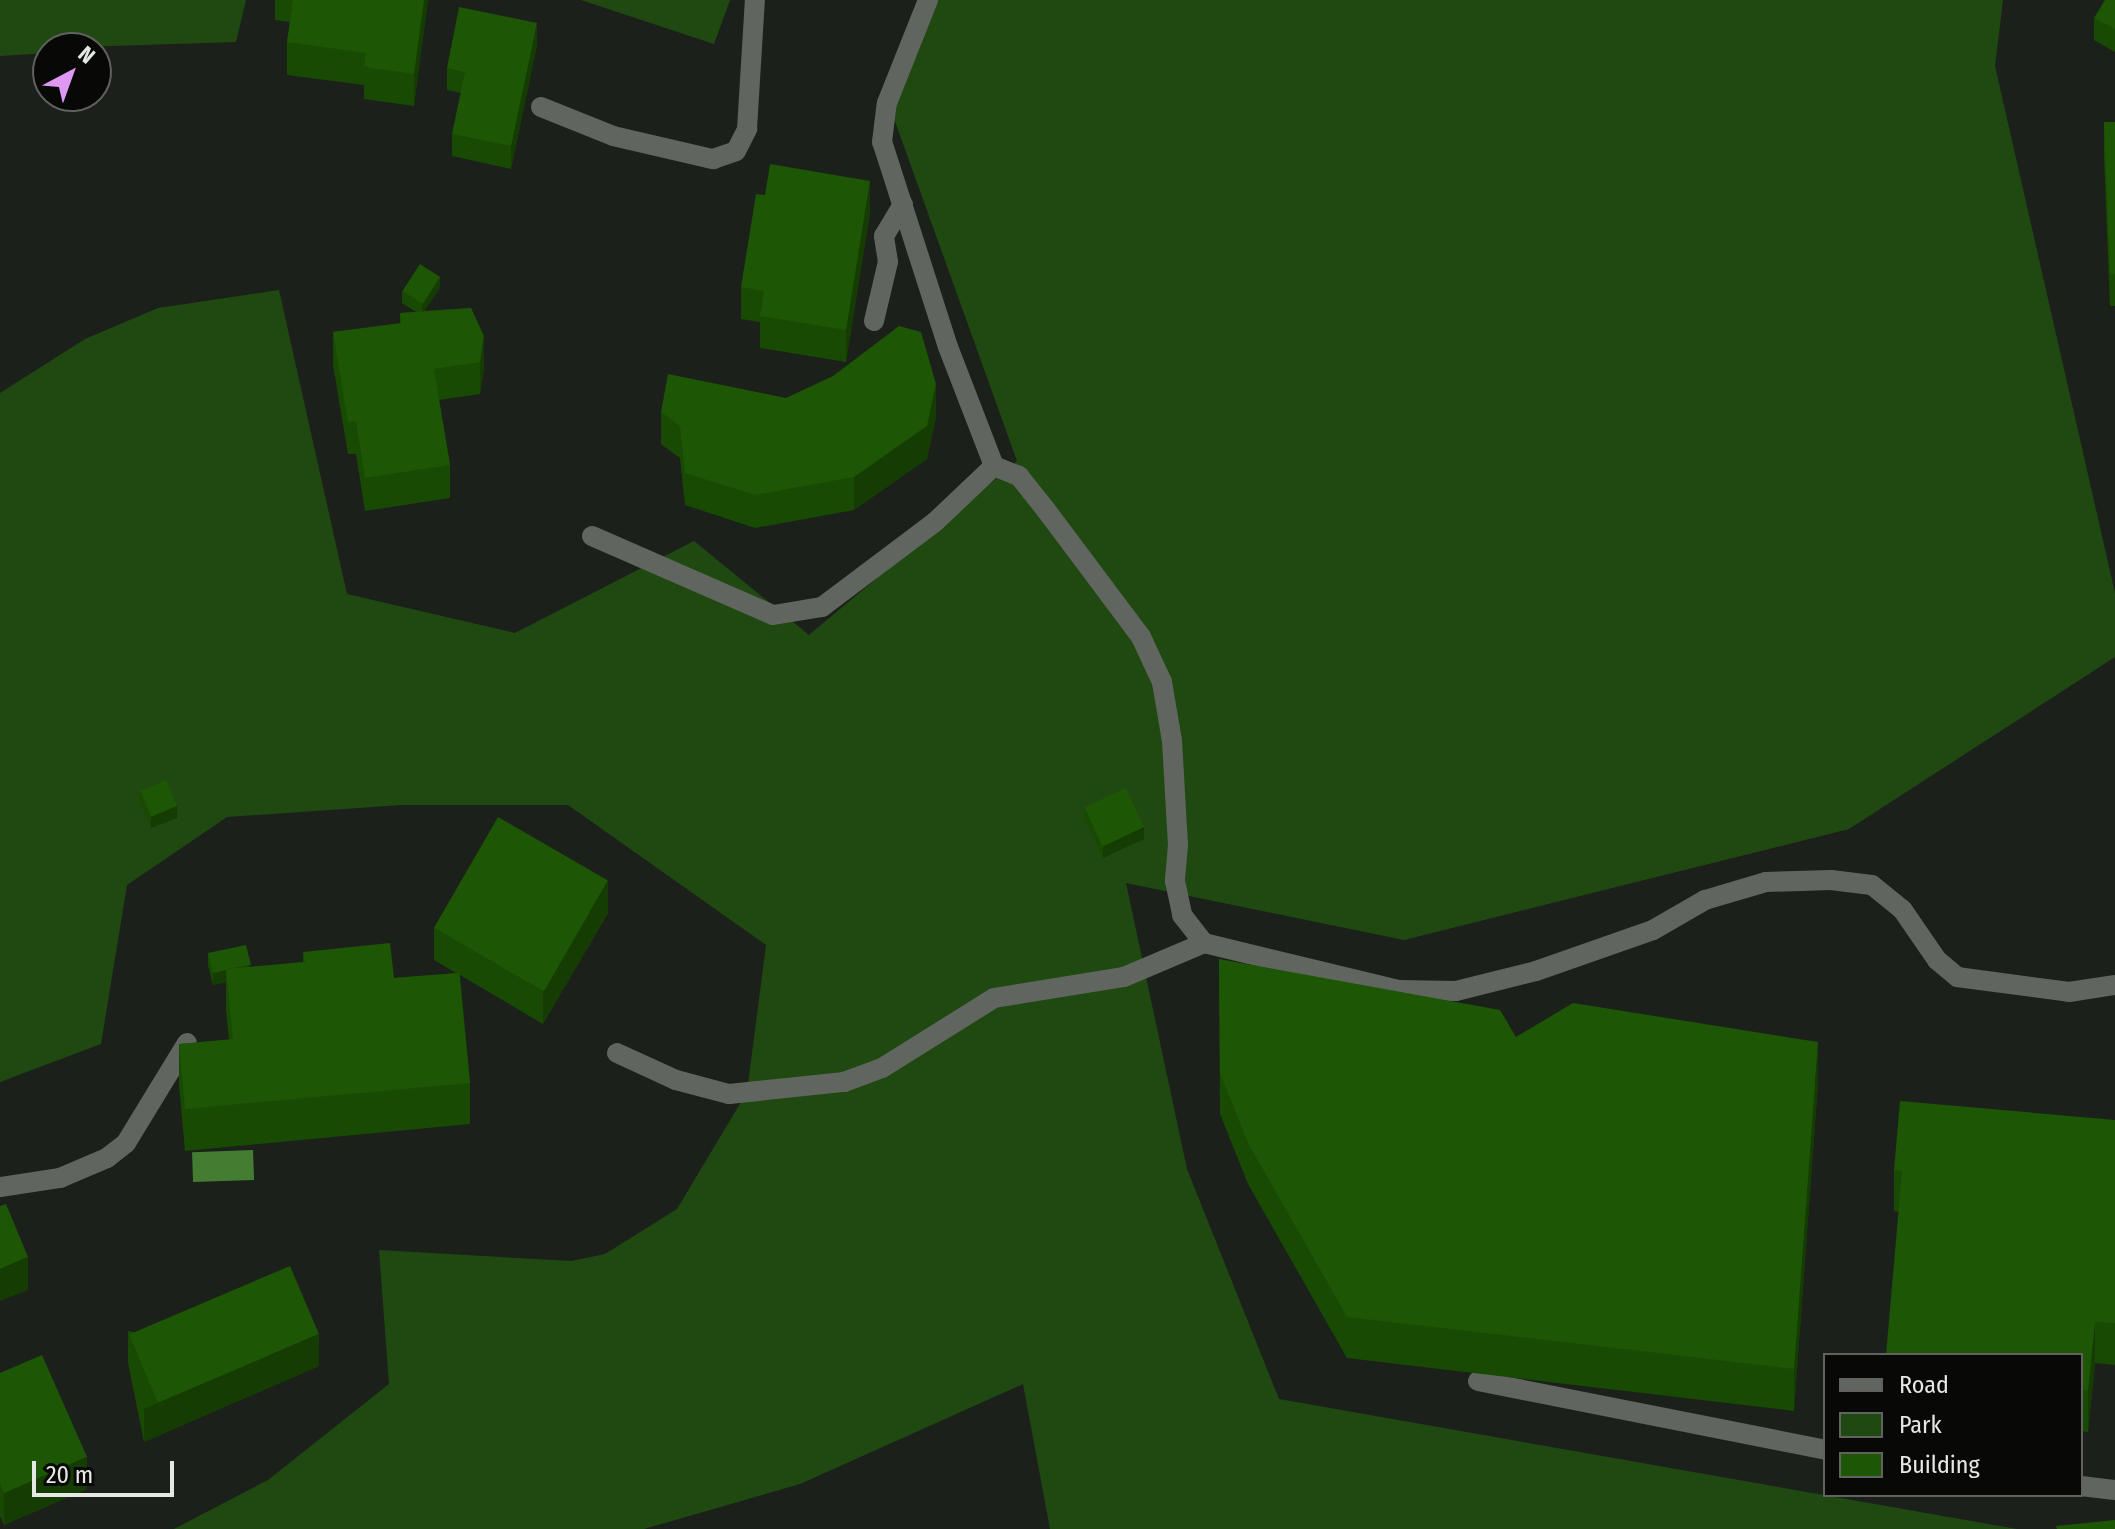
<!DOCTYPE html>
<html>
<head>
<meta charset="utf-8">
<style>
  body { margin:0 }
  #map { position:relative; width:2115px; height:1529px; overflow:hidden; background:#1c201b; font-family:"Fira Sans Condensed",sans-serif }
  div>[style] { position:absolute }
  .green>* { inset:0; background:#204912 }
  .water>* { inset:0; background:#447c32; transform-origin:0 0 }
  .minor>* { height:20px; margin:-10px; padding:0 10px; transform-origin:10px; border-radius:10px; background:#616560 }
  .wall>* { inset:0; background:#194a03 }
  .shaded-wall>* { inset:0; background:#143c03 }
  .building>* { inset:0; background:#1d5604; transform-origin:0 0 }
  span { translate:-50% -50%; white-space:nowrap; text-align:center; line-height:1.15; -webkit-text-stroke:6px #080907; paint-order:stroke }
  .legend { position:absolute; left:1823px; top:1353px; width:260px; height:144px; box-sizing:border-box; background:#080907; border:2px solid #616260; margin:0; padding:10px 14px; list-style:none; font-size:24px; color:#e6e8e5 }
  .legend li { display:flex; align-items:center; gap:16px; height:40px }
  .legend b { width:40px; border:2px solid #616260 }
  .north { position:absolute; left:32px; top:32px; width:80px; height:80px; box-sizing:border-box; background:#080907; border:2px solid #616260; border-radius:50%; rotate:41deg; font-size:22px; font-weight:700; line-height:32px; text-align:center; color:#e6e8e5 }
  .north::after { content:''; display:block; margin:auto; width:28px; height:36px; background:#de98f2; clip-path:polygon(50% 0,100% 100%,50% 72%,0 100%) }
  .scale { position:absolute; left:32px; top:1461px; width:142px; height:36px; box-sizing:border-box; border:4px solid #e6e8e5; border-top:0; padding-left:10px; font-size:24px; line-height:28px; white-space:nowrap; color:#e6e8e5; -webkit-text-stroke:6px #080907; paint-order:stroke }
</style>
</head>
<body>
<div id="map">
  <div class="green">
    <div style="clip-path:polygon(0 0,246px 0,236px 42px,48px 48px,48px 53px,0 56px)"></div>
    <div style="clip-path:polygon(581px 0,730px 0,714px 44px)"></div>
    <div style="clip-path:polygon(931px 0,2003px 0,1995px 66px,2115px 593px,2115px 657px,1849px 829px,1404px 940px,1126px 883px,1187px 1169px,1279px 1399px,2017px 1529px,1050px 1529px,1023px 1384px,800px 1484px,644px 1529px,174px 1529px,268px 1480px,389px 1384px,379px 1250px,571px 1261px,605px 1254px,677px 1209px,747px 1092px,766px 945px,568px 805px,401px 805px,227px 817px,127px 885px,101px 1044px,0 1082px,0 393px,85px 339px,158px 308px,279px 290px,347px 594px,515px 633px,694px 541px,809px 635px,1017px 461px,892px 113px)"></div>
  </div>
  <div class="water">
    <div style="left:253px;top:1150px;width:30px;height:61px;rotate:88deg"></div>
  </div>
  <div class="minor">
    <div style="left:541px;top:107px;width:78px;rotate:21.9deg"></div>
    <div style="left:613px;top:136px;width:103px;rotate:13deg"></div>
    <div style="left:713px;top:159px;width:24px;rotate:-19deg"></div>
    <div style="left:736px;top:151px;width:25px;rotate:-63deg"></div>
    <div style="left:747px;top:129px;width:129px;rotate:-86.5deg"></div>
    <div style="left:874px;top:321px;width:61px;rotate:-76.7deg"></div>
    <div style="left:888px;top:262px;width:26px;rotate:-99deg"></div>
    <div style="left:884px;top:236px;width:37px;rotate:-59deg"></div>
    <div style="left:994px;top:466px;width:27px;rotate:22deg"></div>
    <div style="left:1019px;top:476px;width:43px;rotate:51.5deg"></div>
    <div style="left:1046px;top:510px;width:159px;rotate:53.2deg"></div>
    <div style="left:1141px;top:637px;width:50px;rotate:65deg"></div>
    <div style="left:1162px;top:682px;width:60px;rotate:80.4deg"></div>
    <div style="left:1172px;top:741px;width:104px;rotate:86.7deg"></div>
    <div style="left:1178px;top:845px;width:36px;rotate:95deg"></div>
    <div style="left:1175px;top:881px;width:35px;rotate:78deg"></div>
    <div style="left:1182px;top:915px;width:36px;rotate:52deg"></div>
    <div style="left:1204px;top:943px;width:200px;rotate:13.6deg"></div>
    <div style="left:1398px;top:990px;width:58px;rotate:1deg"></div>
    <div style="left:1456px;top:991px;width:82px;rotate:-14deg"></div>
    <div style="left:1536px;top:971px;width:124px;rotate:-19.3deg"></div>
    <div style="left:1653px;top:930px;width:60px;rotate:-30deg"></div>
    <div style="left:1705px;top:900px;width:64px;rotate:-16.4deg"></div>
    <div style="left:1766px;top:882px;width:65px;rotate:-1.8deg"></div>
    <div style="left:1831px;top:880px;width:41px;rotate:7deg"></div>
    <div style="left:1872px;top:885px;width:38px;rotate:39deg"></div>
    <div style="left:1902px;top:909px;width:62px;rotate:55.5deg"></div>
    <div style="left:1937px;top:960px;width:26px;rotate:40deg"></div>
    <div style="left:1957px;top:977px;width:113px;rotate:7.6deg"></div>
    <div style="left:2069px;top:992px;width:47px;rotate:-8.7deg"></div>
    <div style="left:592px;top:536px;width:197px;rotate:23.6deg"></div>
    <div style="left:773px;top:615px;width:50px;rotate:-9.3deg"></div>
    <div style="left:822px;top:607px;width:141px;rotate:-37deg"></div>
    <div style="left:935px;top:522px;width:81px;rotate:-43.5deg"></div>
    <div style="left:994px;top:466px;width:128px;rotate:-111.1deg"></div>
    <div style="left:948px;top:347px;width:215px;rotate:-107.8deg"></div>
    <div style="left:882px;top:142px;width:39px;rotate:-83deg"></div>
    <div style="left:887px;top:103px;width:111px;rotate:-68.3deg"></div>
    <div style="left:617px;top:1053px;width:65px;rotate:24.6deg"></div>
    <div style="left:676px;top:1080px;width:55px;rotate:14.8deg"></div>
    <div style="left:729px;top:1094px;width:116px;rotate:-6deg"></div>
    <div style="left:844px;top:1082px;width:40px;rotate:-20.2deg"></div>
    <div style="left:882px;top:1068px;width:132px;rotate:-32deg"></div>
    <div style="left:994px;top:998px;width:132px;rotate:-9.2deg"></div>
    <div style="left:1124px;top:977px;width:87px;rotate:-23deg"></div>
    <div style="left:0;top:1187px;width:61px;rotate:-8.5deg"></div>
    <div style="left:60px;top:1178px;width:51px;rotate:-23.1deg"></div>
    <div style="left:107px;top:1158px;width:24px;rotate:-38deg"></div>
    <div style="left:126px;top:1143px;width:117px;rotate:-58.6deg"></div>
    <div style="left:1478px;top:1381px;width:354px;rotate:11.2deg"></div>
    <div style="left:2081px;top:1486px;width:34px;rotate:7deg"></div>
  </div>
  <div class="wall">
    <div style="clip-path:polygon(275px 0,428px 0,414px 106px,364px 99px,364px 85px,287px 75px,287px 42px,290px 22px,275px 20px)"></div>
    <div style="clip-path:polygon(2115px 0,2115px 52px,2094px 40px,2094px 18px)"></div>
    <div style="clip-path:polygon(537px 45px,511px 169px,452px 156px,452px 134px,461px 93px,447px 90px,447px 68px)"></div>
    <div style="clip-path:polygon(2104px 122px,2115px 122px,2115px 306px,2110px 306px,2104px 155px)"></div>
    <div style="clip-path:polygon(870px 213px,846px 362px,760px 348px,760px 322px,741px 319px,741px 287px)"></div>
    <div style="clip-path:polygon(440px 288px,424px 311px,471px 308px,484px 368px,480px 394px,439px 400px,450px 465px,450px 498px,365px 511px,356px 454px,348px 454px,333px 365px,333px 332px,400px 324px,400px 313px,416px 312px,402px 303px,402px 291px)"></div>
    <div style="clip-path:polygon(786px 398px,936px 417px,927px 459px,854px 510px,755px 528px,685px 505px,680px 458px,661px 444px,661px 412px)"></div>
    <div style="clip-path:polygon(140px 791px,177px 818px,151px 828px,140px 802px)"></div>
    <div style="clip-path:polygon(1084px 807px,1144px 839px,1103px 858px,1084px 819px)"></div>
    <div style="clip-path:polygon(608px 913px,543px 1024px,460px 975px,470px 1083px,470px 1124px,185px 1151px,179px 1085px,179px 1044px,229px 1040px,226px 1010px,226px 982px,213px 985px,208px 965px,208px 953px,251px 967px,303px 962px,303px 952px,394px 978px,456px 973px,434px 960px,434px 928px)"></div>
    <div style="clip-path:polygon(1219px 959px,1516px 1037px,1818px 1083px,1794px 1411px,1347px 1358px,1248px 1184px,1220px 1114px)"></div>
    <div style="clip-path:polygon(2115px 1120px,2115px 1365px,2095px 1363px,2088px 1432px,2081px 1431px,2081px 1355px,1899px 1212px,1894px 1211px,1894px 1170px)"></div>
    <div style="clip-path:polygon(128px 1331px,319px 1366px,144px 1442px,128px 1363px)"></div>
    <div style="clip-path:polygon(0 1373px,87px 1489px,4px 1525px,0 1516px)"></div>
  </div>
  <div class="shaded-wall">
    <div style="clip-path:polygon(424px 0,428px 0,414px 106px,414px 74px)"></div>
    <div style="clip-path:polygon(537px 23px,537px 45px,511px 169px,511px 146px)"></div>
    <div style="clip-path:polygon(870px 181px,870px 213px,846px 362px,846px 330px)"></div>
    <div style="clip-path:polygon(440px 277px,440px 288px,422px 315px,422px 304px)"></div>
    <div style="clip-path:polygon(484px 336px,484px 368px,480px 394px,480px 362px)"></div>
    <div style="clip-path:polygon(936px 384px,936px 417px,927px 459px,854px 510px,854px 477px)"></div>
    <div style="clip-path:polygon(177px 806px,177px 818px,151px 828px,151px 817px)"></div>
    <div style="clip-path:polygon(1144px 827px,1144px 839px,1103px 858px,1103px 847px)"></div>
    <div style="clip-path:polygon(608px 881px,608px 913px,543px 1024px,543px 992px)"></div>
    <div style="clip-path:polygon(226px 970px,226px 982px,213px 985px,213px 973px)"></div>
    <div style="clip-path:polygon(1818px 1042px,1818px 1083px,1794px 1411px,1794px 1369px)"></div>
    <div style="clip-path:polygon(28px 1257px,28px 1290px,0 1301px,0 1269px)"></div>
    <div style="clip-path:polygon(2095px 1322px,2095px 1363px,2088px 1432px,2088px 1390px)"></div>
    <div style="clip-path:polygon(319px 1334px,319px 1366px,144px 1442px,144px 1409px)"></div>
    <div style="clip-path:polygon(87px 1457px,87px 1489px,4px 1525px,4px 1493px)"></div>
  </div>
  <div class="building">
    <div style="clip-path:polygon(293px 0,424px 0,414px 74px,364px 67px,366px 53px,287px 42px)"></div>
    <div style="clip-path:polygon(2105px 0,2115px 0,2115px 29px,2094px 18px)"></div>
    <div style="clip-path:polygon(459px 7px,537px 23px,511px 146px,452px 134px,465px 72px,447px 68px)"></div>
    <div style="clip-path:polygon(2104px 122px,2115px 122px,2115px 274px,2110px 274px)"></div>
    <div style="clip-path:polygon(770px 164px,870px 181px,846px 330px,760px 316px,764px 291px,741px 287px,756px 194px,765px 195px)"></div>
    <div style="left:420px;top:264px;width:24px;height:32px;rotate:33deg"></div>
    <div style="clip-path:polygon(471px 308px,484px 336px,480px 362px,434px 369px,450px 465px,365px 478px,356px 421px,348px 422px,333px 332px,401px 323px,400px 313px)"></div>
    <div style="clip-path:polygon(899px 326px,921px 332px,936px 384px,927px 426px,854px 477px,755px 495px,685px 473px,680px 426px,661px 412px,668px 374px,786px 398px,833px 376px)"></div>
    <div style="left:166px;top:780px;width:28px;height:28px;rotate:67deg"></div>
    <div style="left:1126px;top:788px;width:43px;height:46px;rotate:65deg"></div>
    <div style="left:498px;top:817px;width:127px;height:128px;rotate:30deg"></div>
    <div style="clip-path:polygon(390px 943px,394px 978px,459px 973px,470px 1083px,185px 1109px,179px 1044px,233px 1039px,226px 969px,305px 962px,303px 952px)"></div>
    <div style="clip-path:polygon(246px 945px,251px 965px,226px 969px,226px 970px,213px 973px,208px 953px)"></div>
    <div style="clip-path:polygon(1219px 959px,1500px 1010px,1516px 1037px,1573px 1003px,1818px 1042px,1794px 1369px,1347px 1317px,1248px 1143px,1220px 1073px)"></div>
    <div style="clip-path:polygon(1900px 1101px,2115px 1120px,2115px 1323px,2095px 1322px,2088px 1390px,2081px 1390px,2081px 1355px,1886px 1355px,1902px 1171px,1894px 1170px)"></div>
    <div style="clip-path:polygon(6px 1204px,28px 1257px,0 1269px,0 1206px)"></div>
    <div style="left:290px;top:1266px;width:74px;height:175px;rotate:67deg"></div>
    <div style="clip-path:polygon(42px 1355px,87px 1457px,4px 1493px,0 1484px,0 1373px)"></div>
    <div style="clip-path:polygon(2115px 1520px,2115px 1529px,2057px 1529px,2056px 1526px)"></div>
  </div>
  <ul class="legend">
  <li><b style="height:10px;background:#616560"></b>Road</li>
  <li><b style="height:22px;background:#204912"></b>Park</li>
  <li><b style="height:22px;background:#1d5604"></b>Building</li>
  </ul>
  <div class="north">N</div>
  <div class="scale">20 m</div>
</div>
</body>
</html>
